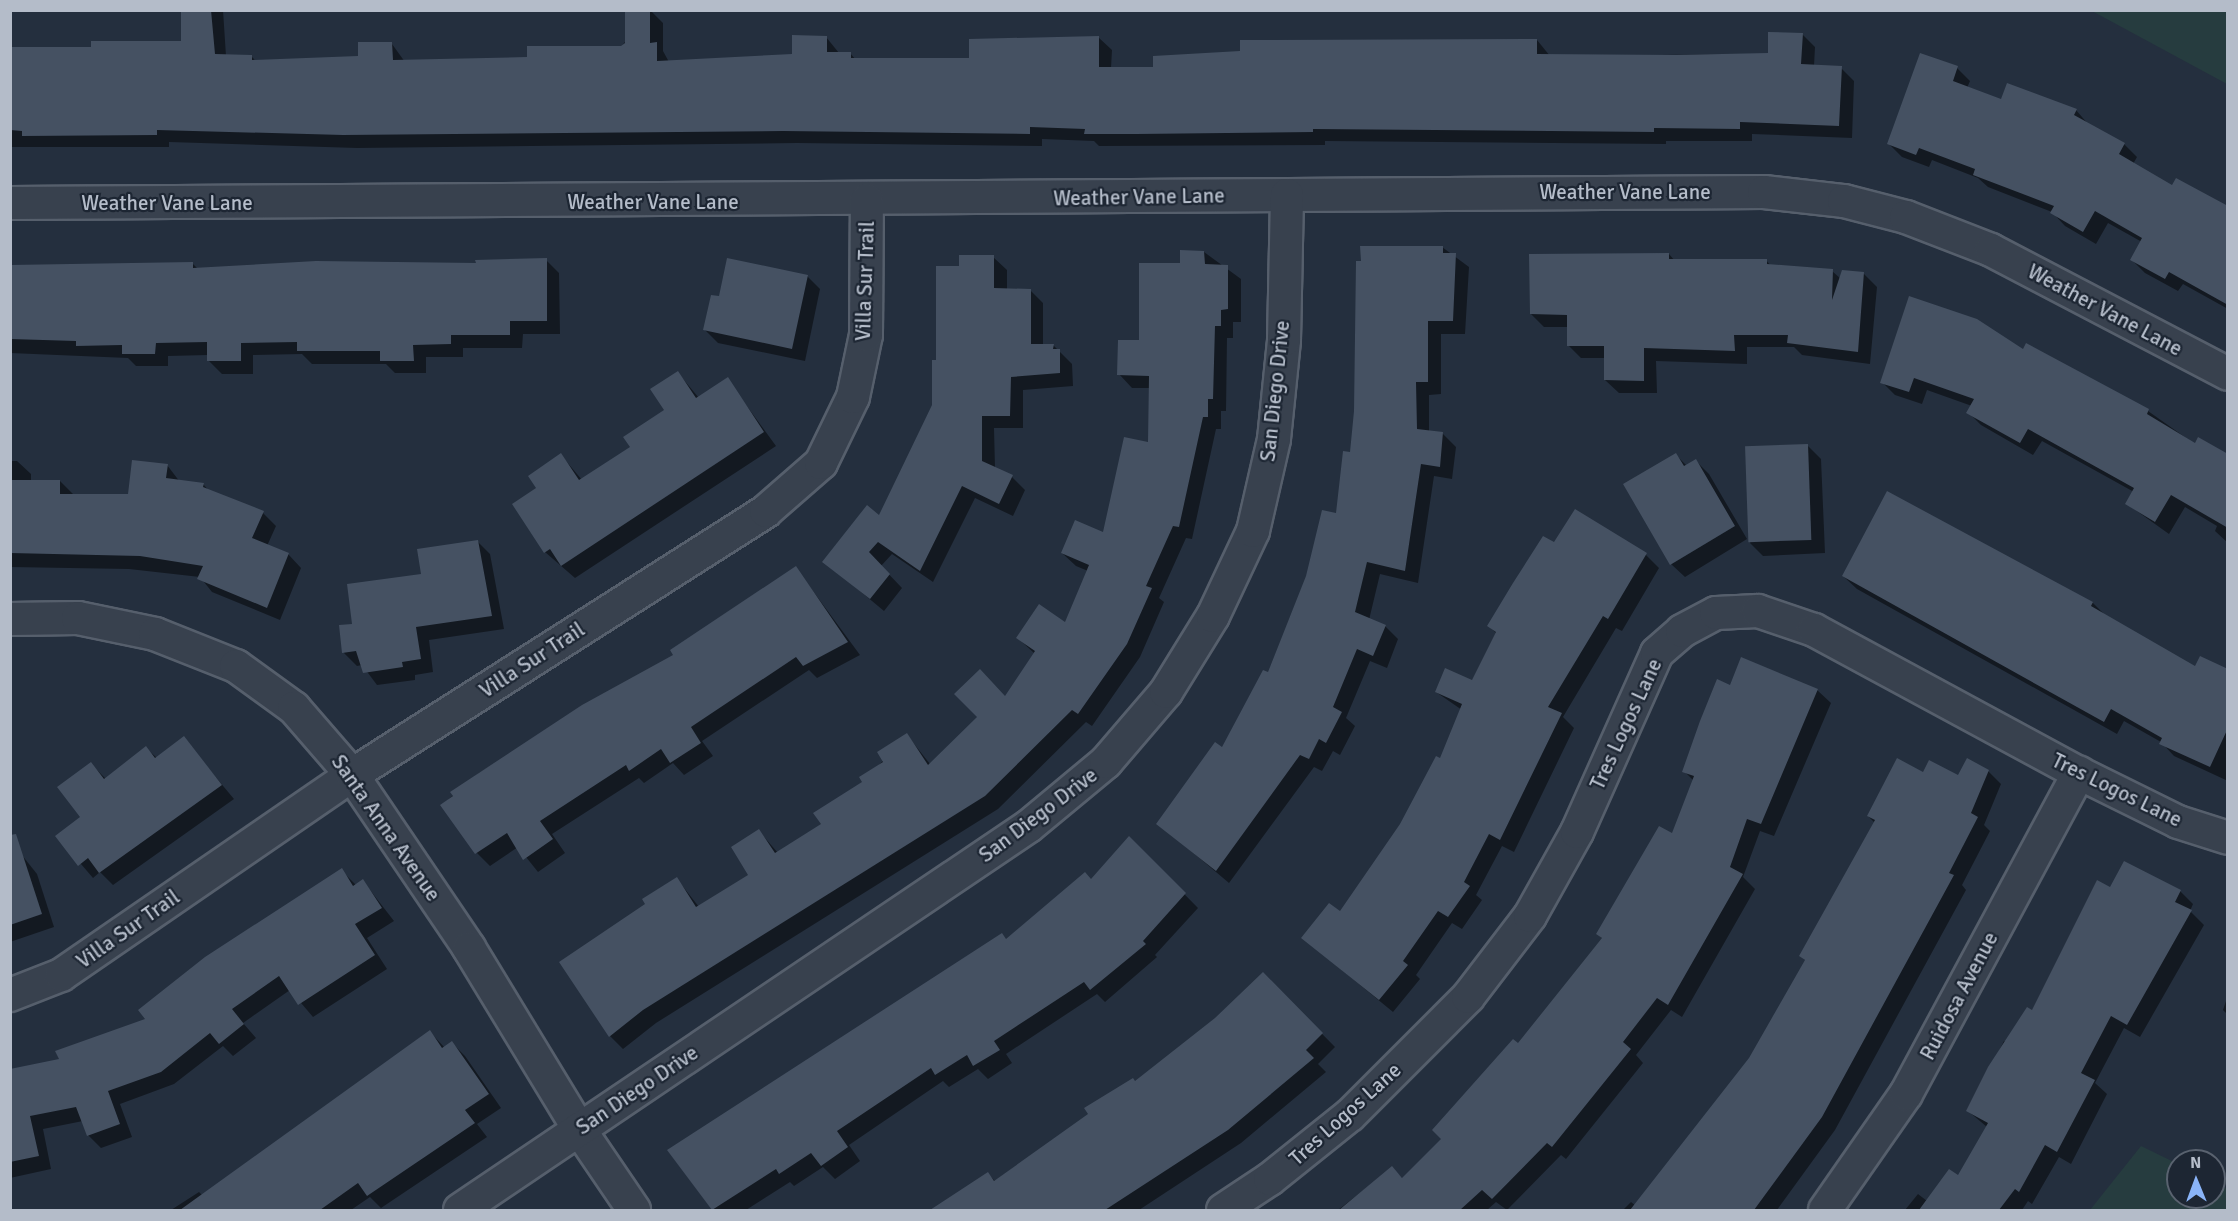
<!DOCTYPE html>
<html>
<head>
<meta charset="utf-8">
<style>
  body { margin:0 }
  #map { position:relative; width:2238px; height:1221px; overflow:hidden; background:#242f3e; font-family:Signika,sans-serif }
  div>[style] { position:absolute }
  .green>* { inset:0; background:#263c3f }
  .shadow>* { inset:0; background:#0007 }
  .building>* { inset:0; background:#455162; transform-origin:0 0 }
  .roads { filter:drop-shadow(2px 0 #565f6c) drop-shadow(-2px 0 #565f6c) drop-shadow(0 2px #565f6c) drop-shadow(0 -2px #565f6c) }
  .minor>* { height:32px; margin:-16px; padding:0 16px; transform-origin:16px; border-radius:16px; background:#38414e }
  span { translate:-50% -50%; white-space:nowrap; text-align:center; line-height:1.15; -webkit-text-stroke:4.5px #1d2633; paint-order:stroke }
  .street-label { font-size:21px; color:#b4bcc9 }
  .frame { position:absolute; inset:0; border:12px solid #b4bcc9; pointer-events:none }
  .north { position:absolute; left:2166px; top:1149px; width:60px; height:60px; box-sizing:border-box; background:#1d2633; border:2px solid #59626f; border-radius:50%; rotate:359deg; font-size:16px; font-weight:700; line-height:24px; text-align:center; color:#b4bcc9 }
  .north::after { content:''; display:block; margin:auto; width:21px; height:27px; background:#8ab4f8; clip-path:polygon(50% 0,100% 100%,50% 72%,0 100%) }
</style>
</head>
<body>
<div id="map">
  <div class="green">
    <div style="clip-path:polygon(2092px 11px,2227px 11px,2227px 84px)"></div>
    <div style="clip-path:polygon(2141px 1146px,2178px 1164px,2178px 1197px,2214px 1197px,2214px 1183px,2227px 1189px,2227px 1210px,2090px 1210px)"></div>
  </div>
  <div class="shadow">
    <div style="clip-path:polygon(183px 10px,223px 10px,226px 56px,251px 56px,256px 61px,360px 57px,392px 44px,405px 62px,528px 58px,621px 47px,650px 10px,663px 23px,663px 51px,669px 62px,793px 55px,826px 37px,839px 53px,850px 53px,856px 60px,971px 60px,1098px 37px,1112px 50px,1111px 68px,1154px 69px,1537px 40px,1550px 56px,1769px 54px,1802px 34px,1815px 47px,1814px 66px,1841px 68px,1854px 81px,1852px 138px,1752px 134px,1752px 141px,1666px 141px,1666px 144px,1325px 141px,1325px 145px,1099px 146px,1094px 141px,1042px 139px,1042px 146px,797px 143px,357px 148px,169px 142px,169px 147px,10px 147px,10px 49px,93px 49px,182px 43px)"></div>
    <div style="clip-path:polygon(1957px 68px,1970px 81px,1967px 88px,2002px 101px,2076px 110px,2088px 124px,2124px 144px,2137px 157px,2133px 164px,2173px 187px,2228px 208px,2228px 309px,2183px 284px,2178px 291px,2145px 273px,2132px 260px,2142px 242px,2108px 223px,2096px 244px,2065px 226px,2052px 212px,1988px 187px,1978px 178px,1932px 160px,1929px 167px,1902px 157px,1889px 144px)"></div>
    <div style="clip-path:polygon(1442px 247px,1469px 267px,1465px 334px,1441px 334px,1441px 394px,1429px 395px,1429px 432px,1443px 434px,1456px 447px,1452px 479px,1434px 476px,1418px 583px,1380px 574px,1369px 620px,1385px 626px,1398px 639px,1387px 668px,1370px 661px,1346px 718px,1355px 726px,1340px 755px,1333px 751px,1322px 771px,1314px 767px,1229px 883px,1158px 823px,1223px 750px,1268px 674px,1337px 515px,1351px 453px)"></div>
    <div style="clip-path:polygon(1204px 252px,1241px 279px,1241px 322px,1233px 322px,1233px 338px,1227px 338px,1226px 411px,1221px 411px,1221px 429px,1216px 429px,1192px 539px,1186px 538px,1159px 598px,1164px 602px,1140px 657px,1092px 726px,1086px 722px,998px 809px,656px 1023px,623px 1049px,610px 1036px,648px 904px,677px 879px,699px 907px,751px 876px,759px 831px,778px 853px,823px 825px,907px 735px,930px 764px,1005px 698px,1035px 654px,1018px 638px,1065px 624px,1088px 571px,1076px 566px,1062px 553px,1104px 535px,1150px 444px,1151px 388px,1132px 388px,1119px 374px,1141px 342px,1182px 265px)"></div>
    <div style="clip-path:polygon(1669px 254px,1675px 261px,1766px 260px,1771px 266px,1832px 271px,1841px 279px,1864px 274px,1877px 287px,1870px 364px,1802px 355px,1794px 347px,1747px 347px,1747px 364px,1656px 361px,1657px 393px,1619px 393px,1605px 380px,1606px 358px,1581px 358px,1568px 345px,1568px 327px,1544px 327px,1531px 314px)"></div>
    <div style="clip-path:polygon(993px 257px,1007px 270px,1007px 290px,1030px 290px,1043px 303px,1043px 345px,1053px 345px,1072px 364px,1073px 386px,1023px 390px,1023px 428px,994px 428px,995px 468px,1012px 477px,1025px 490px,1013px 516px,975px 498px,933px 582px,892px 554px,881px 566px,902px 588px,884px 611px,824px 561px,879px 517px,933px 406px,938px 361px,961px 268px)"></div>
    <div style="clip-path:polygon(546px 260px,559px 273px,560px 334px,523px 334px,522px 348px,463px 348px,463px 357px,426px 357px,426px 373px,395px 373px,386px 364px,312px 364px,302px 354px,253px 355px,253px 374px,222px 374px,208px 360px,208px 355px,168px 356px,168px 366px,136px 366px,128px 358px,10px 353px,10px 266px,192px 263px,198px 269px,477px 265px)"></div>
    <div style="clip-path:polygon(807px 276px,820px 289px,805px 361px,718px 343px,705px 330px)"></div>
    <div style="clip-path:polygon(2026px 345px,2148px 411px,2196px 445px,2228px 455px,2228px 543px,2215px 531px,2217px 526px,2185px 507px,2169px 534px,2127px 504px,2134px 492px,2042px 441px,2033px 455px,1981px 425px,1968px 412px,1972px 406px,1927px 390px,1922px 404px,1895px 395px,1882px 382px,2023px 351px)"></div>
    <div style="clip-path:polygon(678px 373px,699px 398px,727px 379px,776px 446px,575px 578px,545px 552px,538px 488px,561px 455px,582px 480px,632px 448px,666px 411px)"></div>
    <div style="clip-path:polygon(1808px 446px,1821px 459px,1825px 553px,1763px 556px,1750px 543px)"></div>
    <div style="clip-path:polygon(1676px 455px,1687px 466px,1696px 461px,1709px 474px,1747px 539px,1685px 577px,1671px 564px)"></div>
    <div style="clip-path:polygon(10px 461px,17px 461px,31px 474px,31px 481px,60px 481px,73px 494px,130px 495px,167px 465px,180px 482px,203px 484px,210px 492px,263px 513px,276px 526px,267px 546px,288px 554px,301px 568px,280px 620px,212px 592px,200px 577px,129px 569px,10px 567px)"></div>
    <div style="clip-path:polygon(1888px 493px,2093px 603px,2107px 617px,2196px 668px,2228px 671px,2228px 781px,2174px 756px,2161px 742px,2124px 721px,2117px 734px,1857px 589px,1843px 576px)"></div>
    <div style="clip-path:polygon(1575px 511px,1646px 555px,1659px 568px,1622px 631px,1616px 628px,1563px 717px,1574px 728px,1514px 852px,1502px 846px,1476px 895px,1482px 900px,1462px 929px,1452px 923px,1416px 975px,1420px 979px,1393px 1012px,1303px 938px,1340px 913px,1401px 825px,1440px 760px,1462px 710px,1436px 692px,1473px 682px,1497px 634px,1489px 626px,1555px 544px)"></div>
    <div style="clip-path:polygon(477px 541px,490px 554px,504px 629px,429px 640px,433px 672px,415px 675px,415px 680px,377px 685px,362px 665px,357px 666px,344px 653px,354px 625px)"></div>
    <div style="clip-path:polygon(796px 568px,860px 655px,817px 678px,809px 670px,702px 741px,713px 756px,684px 775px,673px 763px,644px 783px,639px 778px,552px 834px,565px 853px,538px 872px,518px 847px,490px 866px,477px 853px,442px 805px,479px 773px,675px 656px)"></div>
    <div style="clip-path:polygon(1731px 687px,1817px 690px,1831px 703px,1774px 836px,1760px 831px,1743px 877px,1755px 889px,1682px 1017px,1671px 1010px,1636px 1055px,1643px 1063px,1566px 1159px,1561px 1155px,1507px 1210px,1496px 1202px,1487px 1210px,1338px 1210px,1392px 1168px,1403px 1179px,1443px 1139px,1603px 939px,1598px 934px,1673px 836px,1694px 781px,1684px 771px)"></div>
    <div style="clip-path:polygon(183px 738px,234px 799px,113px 885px,100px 872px,93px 878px,57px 836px,82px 818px,91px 764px,106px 779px,146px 748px,157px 758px)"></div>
    <div style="clip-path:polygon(1988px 771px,2001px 784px,1984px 825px,1990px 831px,1962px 885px,1966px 890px,1835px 1130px,1777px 1210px,1623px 1210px,1631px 1202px,1636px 1206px,1751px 1059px,1806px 961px,1800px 956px,1875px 823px,1868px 816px,1924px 774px,1959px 777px)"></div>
    <div style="clip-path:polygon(1129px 838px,1198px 908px,1155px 955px,1157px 957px,1105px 1002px,1097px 994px,1006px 1054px,1012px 1063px,988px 1079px,978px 1069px,949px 1087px,943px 1081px,849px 1145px,860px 1161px,835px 1179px,823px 1167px,794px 1186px,790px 1182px,746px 1210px,713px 1210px,669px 1151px,1007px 940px,1092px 881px)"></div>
    <div style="clip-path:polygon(13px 844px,37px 874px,54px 927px,10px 942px)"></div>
    <div style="clip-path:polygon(341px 870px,356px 885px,363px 881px,394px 921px,367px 938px,387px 969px,313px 1017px,290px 990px,243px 1023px,256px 1038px,233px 1056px,223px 1046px,174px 1084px,120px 1104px,132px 1137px,101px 1148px,88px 1135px,83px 1121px,43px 1129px,51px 1169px,10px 1178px,10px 1071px,61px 1060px,147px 1019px)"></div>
    <div style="clip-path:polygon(2111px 889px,2180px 891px,2193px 904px,2190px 911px,2204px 925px,2140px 1037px,2124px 1028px,2095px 1083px,2107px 1094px,2071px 1164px,2059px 1157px,2032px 1204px,2028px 1201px,2022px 1210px,1905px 1210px,1918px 1194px,1927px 1201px,1958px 1177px,1987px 1127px,1968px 1111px,2004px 1041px,2009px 1044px,2033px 1012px)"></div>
    <div style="clip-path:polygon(1263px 974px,1335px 1047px,1318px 1064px,1326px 1072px,1241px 1143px,1139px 1210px,941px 1210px,988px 1174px,995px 1181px,1135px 1083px,1216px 1019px)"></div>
    <div style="clip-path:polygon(2228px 995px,2228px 1015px,2223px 1010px)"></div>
    <div style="clip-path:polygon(430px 1032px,445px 1048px,452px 1043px,465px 1056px,501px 1108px,477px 1124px,487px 1137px,381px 1208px,370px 1197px,351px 1210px,171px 1210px,199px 1192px,203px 1196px)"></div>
  </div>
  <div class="building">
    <div style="clip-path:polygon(181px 10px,211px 10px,215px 54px,252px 55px,252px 60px,358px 56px,358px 42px,392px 42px,393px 60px,527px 57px,527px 46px,621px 46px,625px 43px,625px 10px,650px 10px,650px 43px,657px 42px,657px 61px,792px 54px,792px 35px,827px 36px,827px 52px,851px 52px,851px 58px,969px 58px,969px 39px,1099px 36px,1099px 67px,1153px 67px,1153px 56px,1240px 51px,1240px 40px,1537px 39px,1537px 54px,1676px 55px,1768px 53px,1768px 32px,1803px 33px,1801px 64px,1842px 66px,1839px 126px,1740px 122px,1740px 129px,1654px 128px,1654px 132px,1313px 129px,1313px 132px,1136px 134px,1084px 134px,1085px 129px,1030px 127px,1030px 134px,783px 131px,343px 135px,157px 130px,157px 135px,22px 136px,22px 131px,10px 130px,10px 47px,91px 47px,91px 41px,181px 41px)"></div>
    <div style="clip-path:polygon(1920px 53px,1958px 66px,1953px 81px,2001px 99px,2007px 83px,2077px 109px,2074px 115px,2125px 143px,2119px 154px,2172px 185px,2176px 178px,2228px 206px,2228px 305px,2169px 272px,2165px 279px,2130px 260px,2142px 238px,2095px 211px,2083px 232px,2050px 213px,2054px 206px,1973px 175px,1975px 169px,1919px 148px,1916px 155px,1887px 144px)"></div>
    <div style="clip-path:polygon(1360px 246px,1443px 246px,1443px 253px,1456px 253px,1453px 321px,1428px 321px,1428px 382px,1416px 382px,1417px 429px,1443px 432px,1440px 467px,1421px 464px,1405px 571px,1367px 562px,1355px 612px,1386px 625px,1373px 656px,1357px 649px,1333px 707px,1342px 712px,1326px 743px,1319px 739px,1309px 759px,1300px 755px,1216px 871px,1156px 824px,1215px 742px,1222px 747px,1263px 670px,1268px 672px,1306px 576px,1322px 510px,1336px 513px,1343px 451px,1350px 452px,1354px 411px,1356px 261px,1361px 261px)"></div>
    <div style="clip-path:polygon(1180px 250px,1204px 251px,1205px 264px,1228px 265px,1228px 309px,1221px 310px,1221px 326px,1215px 326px,1213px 399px,1208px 399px,1208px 417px,1203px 417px,1179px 527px,1173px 526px,1146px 586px,1152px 588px,1127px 644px,1078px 714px,1072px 710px,985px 796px,643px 1010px,609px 1037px,559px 962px,645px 904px,642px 899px,677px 877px,696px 907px,748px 875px,731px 847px,759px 829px,775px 853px,821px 824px,813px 813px,862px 782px,859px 777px,883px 762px,877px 752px,907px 733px,928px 765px,977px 717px,954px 694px,980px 669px,1005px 696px,1035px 651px,1016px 638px,1039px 604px,1065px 622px,1089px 565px,1061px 553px,1075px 520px,1103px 532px,1124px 437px,1148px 442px,1149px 376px,1117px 375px,1118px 340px,1139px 340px,1139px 263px,1180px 263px)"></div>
    <div style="clip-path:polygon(1669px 253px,1669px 259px,1767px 259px,1767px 264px,1833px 269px,1832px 300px,1842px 270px,1864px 272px,1858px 352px,1787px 343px,1788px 335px,1734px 335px,1735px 351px,1644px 348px,1644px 381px,1604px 380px,1604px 346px,1567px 346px,1567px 315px,1530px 314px,1529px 254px)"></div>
    <div style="clip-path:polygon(959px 255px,994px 255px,994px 288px,1031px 289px,1031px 344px,1054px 344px,1053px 349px,1060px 349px,1060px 373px,1011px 377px,1010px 416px,982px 416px,982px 461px,1013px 475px,999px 504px,962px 486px,920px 571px,878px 542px,869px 552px,890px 574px,870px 599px,822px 562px,867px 505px,879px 515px,932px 405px,932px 360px,936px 360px,936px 266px,959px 266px)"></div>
    <div style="clip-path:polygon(547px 258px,547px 321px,510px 321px,510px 335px,451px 335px,451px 344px,413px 345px,414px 361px,380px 361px,380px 351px,297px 351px,297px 342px,241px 343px,241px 361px,207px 361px,207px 342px,156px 343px,155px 354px,122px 354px,122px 345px,76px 346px,76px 341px,10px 339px,10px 265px,193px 262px,193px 268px,316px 261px,476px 263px,475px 260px)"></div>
    <div style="clip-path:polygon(727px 258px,808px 275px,792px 349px,703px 330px,711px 295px,719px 296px)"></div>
    <div style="clip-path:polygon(1909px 296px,1977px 319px,2023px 349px,2026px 343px,2149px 409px,2147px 414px,2195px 443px,2198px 437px,2228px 454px,2228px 528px,2171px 495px,2155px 522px,2125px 504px,2134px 488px,2028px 429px,2020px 443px,1966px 413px,1974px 399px,1914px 378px,1909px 392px,1880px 383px)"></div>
    <div style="clip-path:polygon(678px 371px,696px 398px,728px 377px,764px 432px,561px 566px,550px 549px,544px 553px,512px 504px,536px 488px,528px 476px,561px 453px,579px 480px,630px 447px,623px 437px,664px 410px,650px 389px)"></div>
    <div style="left:1808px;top:444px;width:96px;height:63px;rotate:88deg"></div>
    <div style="clip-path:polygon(1676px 453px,1684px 466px,1696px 459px,1735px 526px,1670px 565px,1623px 484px)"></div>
    <div style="clip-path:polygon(132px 460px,168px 464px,166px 478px,204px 483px,203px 487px,264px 511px,252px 538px,289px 553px,267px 608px,197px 579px,203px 566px,140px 556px,10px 553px,10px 480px,60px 480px,60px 494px,128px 494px)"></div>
    <div style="clip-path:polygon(1887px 491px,2093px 602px,2091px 606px,2195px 666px,2200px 656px,2228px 669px,2228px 728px,2210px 767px,2159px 744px,2162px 738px,2111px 709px,2104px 722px,1842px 576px)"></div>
    <div style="clip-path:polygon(1575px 509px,1647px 553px,1608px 619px,1603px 616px,1548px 707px,1562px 713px,1500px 840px,1489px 834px,1464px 882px,1470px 886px,1448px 917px,1438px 911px,1403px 961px,1408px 965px,1379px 1000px,1301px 938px,1329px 903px,1340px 911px,1400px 824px,1436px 756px,1440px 758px,1462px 704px,1435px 692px,1445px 668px,1472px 680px,1496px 632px,1487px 626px,1513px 583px,1543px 536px,1554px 542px)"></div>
    <div style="clip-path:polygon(478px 540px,492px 616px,416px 627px,421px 659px,402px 662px,403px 667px,363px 673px,356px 651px,342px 653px,339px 625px,352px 624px,347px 584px,421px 574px,417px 549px)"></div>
    <div style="clip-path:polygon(796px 566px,848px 642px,803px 666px,796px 657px,691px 727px,701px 743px,670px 763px,661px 749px,629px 771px,626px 765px,540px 821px,553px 839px,523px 860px,507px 833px,475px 854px,440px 805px,453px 796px,450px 792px,582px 705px,673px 655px,670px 650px)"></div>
    <div style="clip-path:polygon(1741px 657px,1818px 689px,1761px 824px,1747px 819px,1730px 867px,1743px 874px,1668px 1005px,1657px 998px,1623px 1042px,1631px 1049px,1552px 1147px,1547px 1143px,1492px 1199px,1482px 1190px,1460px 1210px,1339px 1210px,1392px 1166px,1402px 1178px,1441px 1139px,1432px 1130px,1513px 1039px,1518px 1043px,1602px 938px,1596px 934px,1659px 826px,1672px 833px,1694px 776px,1682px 772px,1700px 721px,1717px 679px,1730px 685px)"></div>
    <div style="clip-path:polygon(184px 736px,222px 785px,99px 873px,88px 858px,78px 866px,55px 836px,80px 817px,57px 787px,91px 762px,104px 779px,146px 746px,155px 758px)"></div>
    <div style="clip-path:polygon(1897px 758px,1923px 772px,1929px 760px,1958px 775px,1967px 758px,1989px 770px,1971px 813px,1978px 817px,1949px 873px,1954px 875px,1822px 1117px,1754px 1210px,1630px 1210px,1749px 1058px,1805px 960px,1799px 956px,1875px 820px,1867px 816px)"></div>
    <div style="clip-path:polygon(16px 834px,42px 914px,10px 925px,10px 835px)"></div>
    <div style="clip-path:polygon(1129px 836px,1186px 893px,1143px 941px,1146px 944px,1090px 990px,1084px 982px,994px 1041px,1000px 1050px,973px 1066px,967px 1055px,935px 1075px,931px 1068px,837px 1131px,848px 1147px,821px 1166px,811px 1153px,779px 1174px,776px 1169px,712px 1210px,667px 1150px,1002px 933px,1006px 939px,1085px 872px,1091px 879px)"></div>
    <div style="clip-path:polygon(2124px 861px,2181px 890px,2175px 902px,2192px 910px,2127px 1025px,2111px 1016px,2081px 1073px,2095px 1080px,2057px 1152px,2045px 1145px,2019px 1192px,2015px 1189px,1999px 1210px,1919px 1210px,1949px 1169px,1958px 1175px,1988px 1123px,1966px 1111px,1988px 1067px,2027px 1007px,2032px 1010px,2097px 880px,2110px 887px)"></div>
    <div style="clip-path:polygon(342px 868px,353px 886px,363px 879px,382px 908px,355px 924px,375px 955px,298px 1005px,279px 976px,232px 1009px,244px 1024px,219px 1044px,210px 1033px,161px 1072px,108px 1091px,120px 1124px,87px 1136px,76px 1107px,30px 1116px,39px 1156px,10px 1162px,10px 1069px,59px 1059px,55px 1051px,145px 1019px,138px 1010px,205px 957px)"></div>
    <div style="clip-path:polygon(1263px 972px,1323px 1033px,1306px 1050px,1314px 1058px,1228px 1130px,1105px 1210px,930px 1210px,988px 1172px,994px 1181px,1088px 1114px,1084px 1108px,1133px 1078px,1135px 1081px,1215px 1018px)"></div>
    <div style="clip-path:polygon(430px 1030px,442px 1048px,452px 1041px,489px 1094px,465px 1110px,475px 1123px,367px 1196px,358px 1183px,320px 1210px,180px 1210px)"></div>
  </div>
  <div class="roads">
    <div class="minor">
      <div style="left:10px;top:203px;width:1754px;rotate:-0.36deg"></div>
      <div style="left:1764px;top:192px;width:81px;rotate:6.4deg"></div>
      <div style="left:1844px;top:201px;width:64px;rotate:14.5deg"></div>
      <div style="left:1906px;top:217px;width:91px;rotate:21.2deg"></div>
      <div style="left:1991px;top:250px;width:267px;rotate:27.6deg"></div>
      <div style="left:10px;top:619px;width:68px;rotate:-0.8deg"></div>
      <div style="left:78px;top:618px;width:79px;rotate:11.7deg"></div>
      <div style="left:155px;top:634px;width:87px;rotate:21.6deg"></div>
      <div style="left:236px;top:666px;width:72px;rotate:35.9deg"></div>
      <div style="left:294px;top:708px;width:89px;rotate:49.1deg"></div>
      <div style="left:352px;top:775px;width:209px;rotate:55.9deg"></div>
      <div style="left:469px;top:948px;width:212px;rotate:58.7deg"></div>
      <div style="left:579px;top:1129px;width:98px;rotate:55.8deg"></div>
      <div style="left:10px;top:995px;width:55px;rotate:-21.4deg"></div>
      <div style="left:61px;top:975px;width:353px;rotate:-34.5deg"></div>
      <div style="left:352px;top:775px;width:491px;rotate:-32.5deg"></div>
      <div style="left:766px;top:511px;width:73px;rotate:-41.1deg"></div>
      <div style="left:821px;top:463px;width:73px;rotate:-64.1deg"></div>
      <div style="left:853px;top:397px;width:63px;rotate:-78.2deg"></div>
      <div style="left:866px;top:335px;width:135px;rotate:-89.6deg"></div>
      <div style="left:460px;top:1210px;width:686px;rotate:-34.01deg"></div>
      <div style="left:1029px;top:826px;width:100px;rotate:-39.7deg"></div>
      <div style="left:1106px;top:762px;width:92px;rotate:-49.4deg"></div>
      <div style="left:1166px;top:692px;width:89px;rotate:-58.3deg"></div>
      <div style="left:1213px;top:616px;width:94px;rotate:-64.8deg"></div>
      <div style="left:1253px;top:531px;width:94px;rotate:-77.1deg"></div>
      <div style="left:1274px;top:439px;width:100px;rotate:-84.2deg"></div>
      <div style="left:1284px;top:340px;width:145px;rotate:-88.8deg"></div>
      <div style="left:1223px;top:1210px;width:56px;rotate:-33.4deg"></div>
      <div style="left:1270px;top:1179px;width:102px;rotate:-38.7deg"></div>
      <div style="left:1350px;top:1115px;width:167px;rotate:-45deg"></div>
      <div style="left:1468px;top:997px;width:102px;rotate:-52.6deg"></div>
      <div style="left:1530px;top:916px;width:96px;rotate:-60.8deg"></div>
      <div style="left:1577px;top:832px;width:196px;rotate:-65.9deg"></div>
      <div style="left:1657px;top:653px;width:33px;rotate:-41deg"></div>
      <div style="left:1682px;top:631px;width:38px;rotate:-28deg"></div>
      <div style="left:1716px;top:613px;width:42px;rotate:-2.7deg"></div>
      <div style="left:1758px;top:611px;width:59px;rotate:18.7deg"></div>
      <div style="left:1814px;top:630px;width:301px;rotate:28.4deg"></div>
      <div style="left:2079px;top:773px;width:110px;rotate:26.3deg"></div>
      <div style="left:2178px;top:822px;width:52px;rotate:17.7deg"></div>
      <div style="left:1825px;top:1210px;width:141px;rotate:-55.1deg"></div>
      <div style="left:1906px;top:1094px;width:365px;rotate:-61.7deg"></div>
    </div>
  </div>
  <div class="street-label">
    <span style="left:1625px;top:192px">Weather Vane Lane</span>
    <span style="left:1139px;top:197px;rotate:-1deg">Weather Vane Lane</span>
    <span style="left:653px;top:202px">Weather Vane Lane</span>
    <span style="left:167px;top:203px">Weather Vane Lane</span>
    <span style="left:865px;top:281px;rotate:-88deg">Villa Sur Trail</span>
    <span style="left:2105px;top:310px;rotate:28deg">Weather Vane Lane</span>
    <span style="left:1275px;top:391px;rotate:-84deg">San Diego Drive</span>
    <span style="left:532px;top:660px;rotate:-33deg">Villa Sur Trail</span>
    <span style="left:1626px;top:724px;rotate:-65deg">Tres Logos Lane</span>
    <span style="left:2117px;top:790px;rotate:26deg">Tres Logos Lane</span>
    <span style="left:1038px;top:815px;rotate:-37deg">San Diego Drive</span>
    <span style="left:386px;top:828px;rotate:55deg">Santa Anna Avenue</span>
    <span style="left:128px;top:929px;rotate:-35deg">Villa Sur Trail</span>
    <span style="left:1959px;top:996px;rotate:-62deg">Ruidosa Avenue</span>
    <span style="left:637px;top:1090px;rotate:-34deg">San Diego Drive</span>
    <span style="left:1345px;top:1114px;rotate:-42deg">Tres Logos Lane</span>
  </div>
  <div class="frame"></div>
  <div class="north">N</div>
</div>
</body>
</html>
